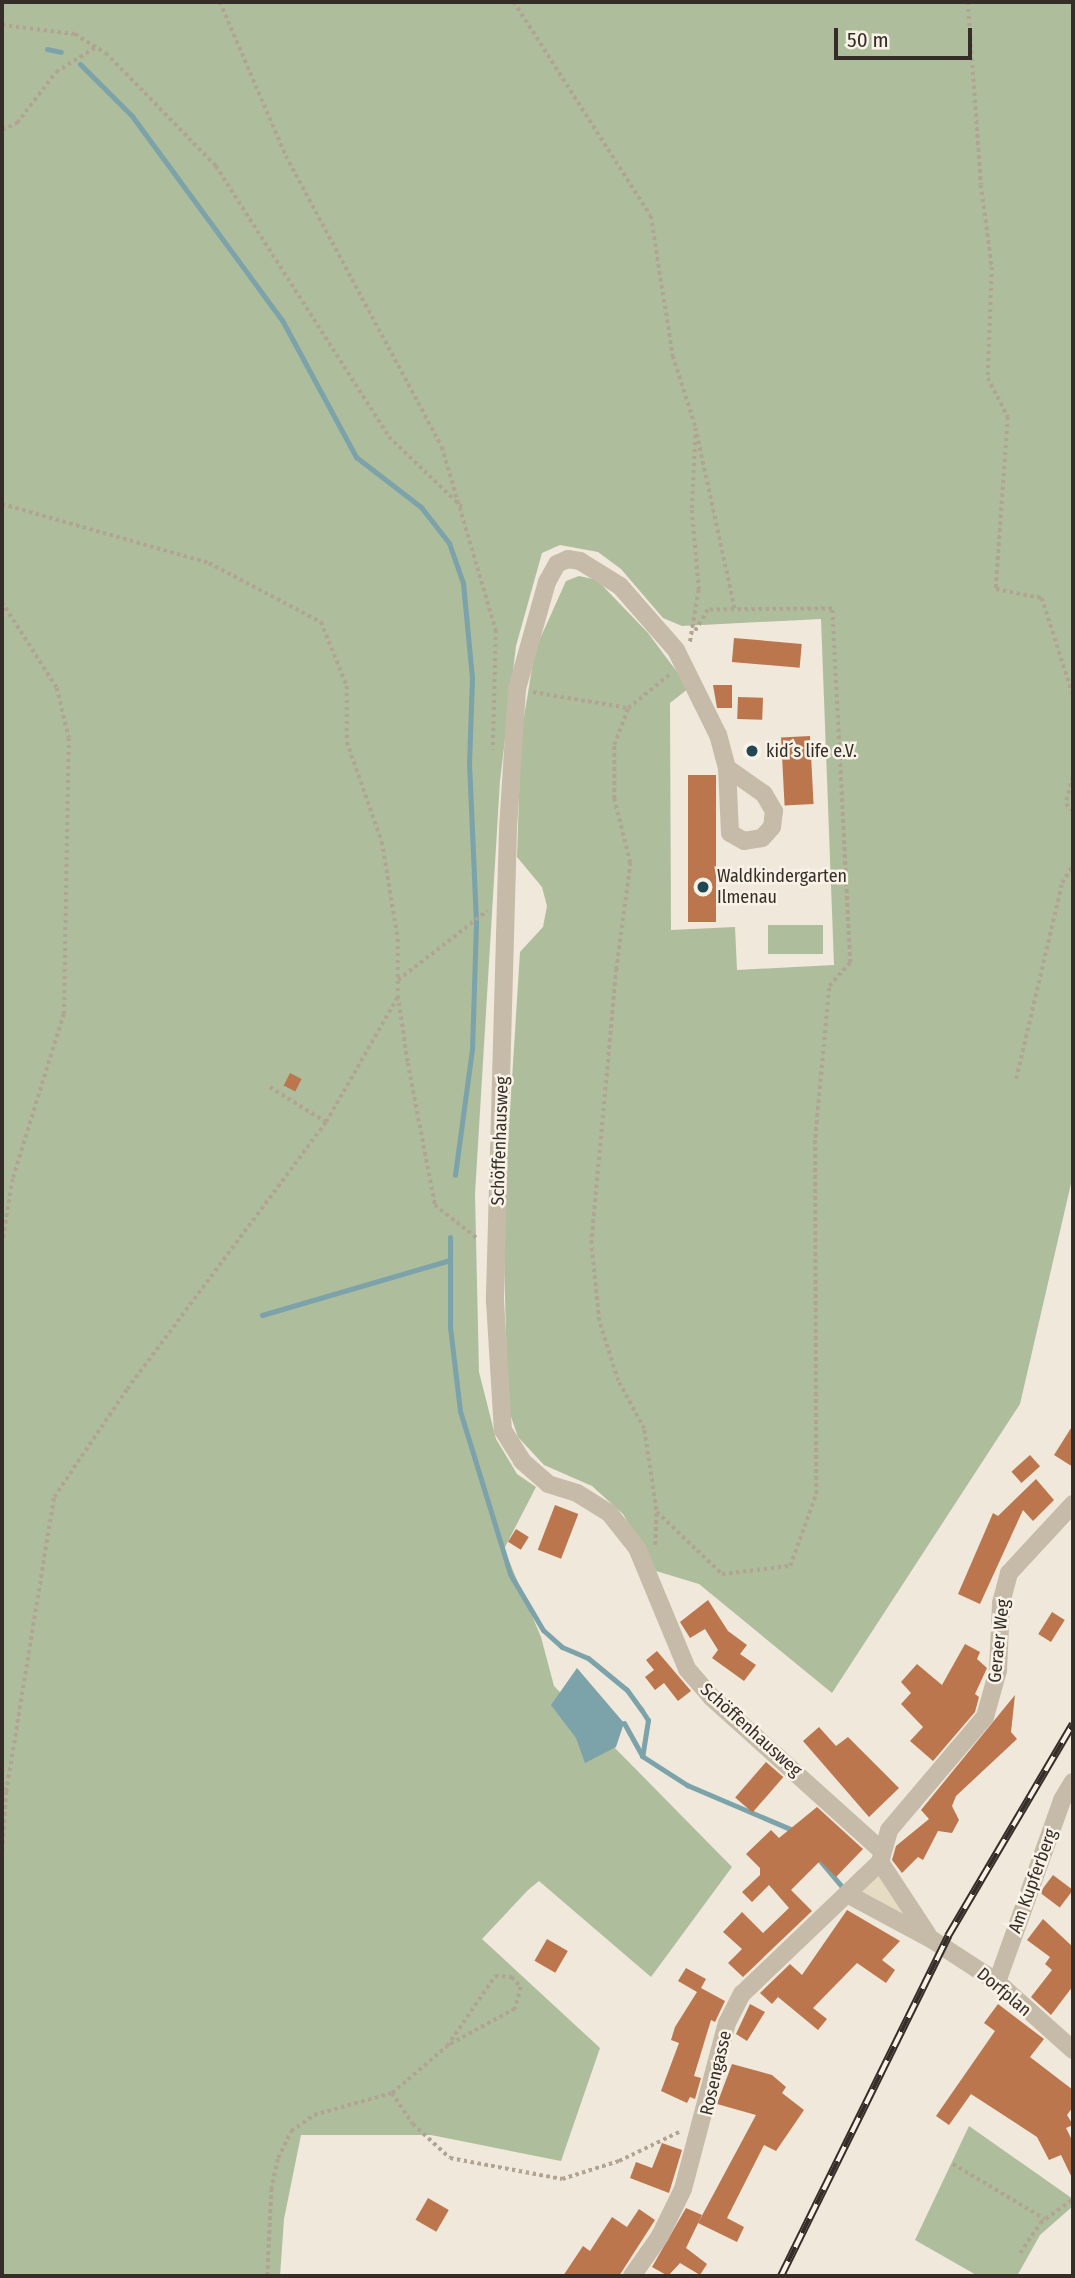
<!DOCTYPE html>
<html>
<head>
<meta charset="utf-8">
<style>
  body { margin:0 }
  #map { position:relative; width:1075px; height:2278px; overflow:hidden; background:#efe8db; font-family:"Fira Sans Condensed",sans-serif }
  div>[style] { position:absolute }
  .green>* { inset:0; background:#aebd9c; transform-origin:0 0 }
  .plaza>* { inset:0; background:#e6dbc3 }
  .water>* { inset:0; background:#7ca2aa }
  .stream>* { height:5px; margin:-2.5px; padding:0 2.5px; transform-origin:2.5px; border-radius:2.5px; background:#7ca2aa }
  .building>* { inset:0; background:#bc764d; transform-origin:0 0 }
  .path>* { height:3.5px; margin-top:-1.75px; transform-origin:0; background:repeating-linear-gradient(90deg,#b2a492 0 3.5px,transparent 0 7px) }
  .minor>* { height:18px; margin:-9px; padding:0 9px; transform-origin:9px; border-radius:9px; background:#c6baa8 }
  .rail>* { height:8px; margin-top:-4px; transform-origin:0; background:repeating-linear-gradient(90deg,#f8f2e7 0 16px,#342d28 0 32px); box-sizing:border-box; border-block:2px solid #342d28 }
  .dots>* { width:19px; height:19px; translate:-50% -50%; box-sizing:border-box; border:4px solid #f8f2e7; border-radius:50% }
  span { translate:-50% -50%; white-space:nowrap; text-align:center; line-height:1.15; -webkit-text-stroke:5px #f8f2e7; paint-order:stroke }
  .poi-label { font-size:18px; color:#342d28 }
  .left { translate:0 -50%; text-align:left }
  .street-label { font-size:18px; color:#342d28 }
  .frame { position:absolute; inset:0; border:4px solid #342d28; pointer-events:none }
  .scale { position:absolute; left:834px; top:28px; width:138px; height:32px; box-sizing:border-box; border:4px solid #342d28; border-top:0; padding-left:9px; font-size:21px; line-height:24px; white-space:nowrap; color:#342d28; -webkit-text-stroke:5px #f8f2e7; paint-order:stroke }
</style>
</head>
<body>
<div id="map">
  <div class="green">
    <div style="clip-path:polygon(2px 2px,1073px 2px,1073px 1175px,1020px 1404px,832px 1693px,699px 1584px,656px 1571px,623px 1514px,592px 1486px,544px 1465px,518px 1437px,508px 1408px,503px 1222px,520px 952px,543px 927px,547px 906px,542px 887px,517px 857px,521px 735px,535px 650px,566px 581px,579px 576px,597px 580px,648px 633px,689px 688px,670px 703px,671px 930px,735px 927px,737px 970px,834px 965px,821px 619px,682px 626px,663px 618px,621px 569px,598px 552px,560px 545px,542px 553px,516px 646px,500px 781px,475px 1194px,479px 1372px,496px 1439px,517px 1474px,536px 1487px,504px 1549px,541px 1637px,554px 1686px,732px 1867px,651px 1977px,539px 1881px,528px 1890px,482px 1939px,600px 2048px,561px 2161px,431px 2135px,301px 2135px,284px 2219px,280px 2276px,2px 2276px)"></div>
    <div style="left:823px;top:925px;width:29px;height:55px;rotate:90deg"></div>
    <div style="clip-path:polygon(969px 2126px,1073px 2199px,1073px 2206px,1040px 2235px,1017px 2276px,978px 2276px,915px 2240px)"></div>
  </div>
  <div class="plaza">
    <div style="clip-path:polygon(879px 1850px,928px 1928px,839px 1898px)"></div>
  </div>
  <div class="water">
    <div style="clip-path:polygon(577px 1668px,624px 1723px,616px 1747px,585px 1763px,576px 1738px,551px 1705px)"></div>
  </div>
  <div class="stream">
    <div style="left:47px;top:49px;width:14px;rotate:12deg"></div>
    <div style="left:80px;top:64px;width:74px;rotate:45deg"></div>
    <div style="left:132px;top:116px;width:253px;rotate:53.7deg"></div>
    <div style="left:282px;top:320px;width:156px;rotate:61.6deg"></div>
    <div style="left:356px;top:457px;width:82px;rotate:37.6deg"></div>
    <div style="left:421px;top:507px;width:46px;rotate:52.1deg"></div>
    <div style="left:449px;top:543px;width:42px;rotate:70.7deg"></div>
    <div style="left:463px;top:583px;width:95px;rotate:84.6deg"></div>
    <div style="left:472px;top:678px;width:84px;rotate:92deg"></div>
    <div style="left:469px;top:762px;width:161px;rotate:87.5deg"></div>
    <div style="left:476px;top:923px;width:126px;rotate:91.8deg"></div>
    <div style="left:472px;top:1049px;width:127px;rotate:97.7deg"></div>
    <div style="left:450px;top:1237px;width:90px;rotate:90deg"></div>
    <div style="left:450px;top:1327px;width:85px;rotate:83.2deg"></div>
    <div style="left:460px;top:1411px;width:170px;rotate:72.9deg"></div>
    <div style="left:510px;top:1574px;width:65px;rotate:59.5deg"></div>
    <div style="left:543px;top:1630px;width:25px;rotate:42deg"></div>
    <div style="left:562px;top:1647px;width:28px;rotate:23deg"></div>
    <div style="left:588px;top:1658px;width:50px;rotate:39.4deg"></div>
    <div style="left:627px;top:1690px;width:24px;rotate:54deg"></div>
    <div style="left:641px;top:1709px;width:13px;rotate:58deg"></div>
    <div style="left:648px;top:1720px;width:36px;rotate:99deg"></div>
    <div style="left:262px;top:1315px;width:196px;rotate:-16.3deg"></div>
    <div style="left:624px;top:1723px;width:38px;rotate:61deg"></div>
    <div style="left:642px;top:1756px;width:54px;rotate:32.8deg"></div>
    <div style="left:687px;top:1785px;width:117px;rotate:23.1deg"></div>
    <div style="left:816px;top:1856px;width:43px;rotate:49.7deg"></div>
  </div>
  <div class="building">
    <div style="left:734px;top:638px;width:68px;height:24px;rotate:5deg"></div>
    <div style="clip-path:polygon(713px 685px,732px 685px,732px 708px,717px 708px)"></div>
    <div style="left:738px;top:697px;width:25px;height:22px;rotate:2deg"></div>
    <div style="left:810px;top:736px;width:68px;height:29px;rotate:87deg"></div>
    <div style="left:688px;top:775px;width:28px;height:147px"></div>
    <div style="left:290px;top:1073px;width:13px;height:14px;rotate:27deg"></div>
    <div style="clip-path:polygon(1073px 1425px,1073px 1467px,1054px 1455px)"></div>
    <div style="left:1030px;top:1455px;width:15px;height:25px;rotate:48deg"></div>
    <div style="clip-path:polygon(1036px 1479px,1054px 1500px,1033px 1521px,1023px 1510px,980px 1604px,958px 1594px,993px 1513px,998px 1516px)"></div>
    <div style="left:555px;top:1505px;width:25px;height:48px;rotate:21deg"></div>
    <div style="left:516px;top:1529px;width:15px;height:15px;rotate:32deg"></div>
    <div style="clip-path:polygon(708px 1600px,728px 1631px,747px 1645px,740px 1654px,756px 1665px,744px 1681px,712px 1658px,718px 1650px,705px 1629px,690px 1638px,680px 1622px)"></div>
    <div style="left:1052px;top:1612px;width:15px;height:26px;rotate:32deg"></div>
    <div style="clip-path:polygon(965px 1644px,980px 1652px,977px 1659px,987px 1668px,975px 1694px,979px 1697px,975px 1712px,933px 1761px,910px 1741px,923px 1727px,901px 1704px,911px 1693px,901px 1682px,917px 1664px,942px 1685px)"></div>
    <div style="clip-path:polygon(657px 1651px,691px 1691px,678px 1701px,664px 1683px,655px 1690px,645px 1677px,654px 1670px,646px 1660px)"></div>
    <div style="clip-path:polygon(1015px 1695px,1011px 1732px,1017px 1739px,956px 1796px,952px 1806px,959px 1820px,952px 1833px,938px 1831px,923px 1860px,918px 1857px,902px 1873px,892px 1860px,896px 1846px,929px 1819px,921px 1810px)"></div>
    <div style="clip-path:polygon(819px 1727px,836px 1746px,848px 1737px,899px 1788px,869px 1817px,803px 1741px)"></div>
    <div style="left:766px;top:1762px;width:23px;height:47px;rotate:41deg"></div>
    <div style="clip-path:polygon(817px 1807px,863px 1849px,836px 1877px,820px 1861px,791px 1890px,812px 1911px,743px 1977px,728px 1963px,742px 1949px,723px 1932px,742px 1912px,763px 1933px,789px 1908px,769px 1885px,752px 1902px,742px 1892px,760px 1875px,760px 1868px,746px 1854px,771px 1830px,779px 1838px)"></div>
    <div style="left:1053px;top:1875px;width:25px;height:22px;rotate:37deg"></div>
    <div style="clip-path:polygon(847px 1910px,900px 1941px,882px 1960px,895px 1970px,886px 1983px,857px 1963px,813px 2008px,827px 2019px,818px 2030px,778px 1997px,772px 2004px,760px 1993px,790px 1964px,802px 1975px)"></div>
    <div style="clip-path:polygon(1043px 1919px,1073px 1947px,1073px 1986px,1051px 2015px,1031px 1997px,1052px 1970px,1045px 1964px,1050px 1957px,1027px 1940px)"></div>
    <div style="left:547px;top:1939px;width:24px;height:25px;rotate:30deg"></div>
    <div style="clip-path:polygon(686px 1968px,706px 1979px,701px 1988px,725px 2001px,715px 2022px,711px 2020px,694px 2076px,701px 2078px,695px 2099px,690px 2097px,687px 2103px,661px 2091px,679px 2043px,671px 2040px,675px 2027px,697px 1992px,678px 1981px)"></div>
    <div style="clip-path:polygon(750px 2004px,765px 2012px,747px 2041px,736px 2034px)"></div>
    <div style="clip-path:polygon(998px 2004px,1044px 2039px,1030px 2057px,1073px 2090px,1073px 2107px,1067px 2115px,1073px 2125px,1066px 2128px,1073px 2142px,1073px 2180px,1061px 2155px,1049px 2160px,1037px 2137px,971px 2094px,949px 2125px,936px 2116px,995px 2031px,984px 2023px)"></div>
    <div style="clip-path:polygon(732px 2064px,772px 2075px,786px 2087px,782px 2093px,804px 2110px,776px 2151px,764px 2145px,727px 2218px,744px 2227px,737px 2242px,698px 2223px,756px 2115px,717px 2104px)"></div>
    <div style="clip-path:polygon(662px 2143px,682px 2150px,669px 2193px,630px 2178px,636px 2162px,652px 2168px)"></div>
    <div style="left:428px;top:2198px;width:24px;height:25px;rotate:30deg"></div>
    <div style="clip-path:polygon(686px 2208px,702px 2215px,686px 2248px,707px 2264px,700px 2275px,680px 2263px,668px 2276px,652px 2267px)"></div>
    <div style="clip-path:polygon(639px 2209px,655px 2220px,619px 2276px,563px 2276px,583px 2246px,590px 2251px,612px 2217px,627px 2227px)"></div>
  </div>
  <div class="path">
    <div style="left:220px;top:2px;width:168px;rotate:66.8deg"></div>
    <div style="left:286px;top:156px;width:330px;rotate:61.8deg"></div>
    <div style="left:442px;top:447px;width:191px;rotate:73.6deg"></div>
    <div style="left:496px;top:630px;width:120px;rotate:91.4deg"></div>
    <div style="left:514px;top:2px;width:254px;rotate:57.4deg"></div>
    <div style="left:651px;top:216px;width:142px;rotate:81.1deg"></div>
    <div style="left:673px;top:356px;width:76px;rotate:72.3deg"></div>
    <div style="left:696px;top:428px;width:82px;rotate:92.8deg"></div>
    <div style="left:692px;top:510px;width:80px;rotate:85deg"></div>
    <div style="left:699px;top:590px;width:54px;rotate:99.6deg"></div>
    <div style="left:968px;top:2px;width:183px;rotate:85.9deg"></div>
    <div style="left:981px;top:185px;width:83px;rotate:82.4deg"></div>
    <div style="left:992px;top:267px;width:111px;rotate:92.1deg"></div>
    <div style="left:988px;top:378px;width:44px;rotate:62.9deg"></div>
    <div style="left:1008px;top:417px;width:172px;rotate:94deg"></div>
    <div style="left:996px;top:589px;width:47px;rotate:11.1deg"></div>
    <div style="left:1042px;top:598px;width:102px;rotate:72.3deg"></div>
    <div style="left:2px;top:25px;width:74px;rotate:7deg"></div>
    <div style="left:75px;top:34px;width:36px;rotate:32deg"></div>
    <div style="left:106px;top:53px;width:158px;rotate:45.8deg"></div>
    <div style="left:216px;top:166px;width:322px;rotate:57.4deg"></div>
    <div style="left:389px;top:437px;width:101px;rotate:43.8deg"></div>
    <div style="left:2px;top:130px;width:17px;rotate:-25deg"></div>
    <div style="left:17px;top:123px;width:64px;rotate:-52.6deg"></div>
    <div style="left:56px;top:72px;width:47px;rotate:-32deg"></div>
    <div style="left:697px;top:434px;width:180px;rotate:77.8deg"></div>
    <div style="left:2px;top:504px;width:215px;rotate:15.9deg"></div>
    <div style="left:209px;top:563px;width:127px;rotate:27.8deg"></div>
    <div style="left:321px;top:622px;width:69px;rotate:67.9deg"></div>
    <div style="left:347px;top:686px;width:56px;rotate:90deg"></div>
    <div style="left:347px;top:742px;width:106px;rotate:70.7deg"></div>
    <div style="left:382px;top:842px;width:98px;rotate:80.6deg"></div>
    <div style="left:398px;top:939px;width:57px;rotate:90deg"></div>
    <div style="left:398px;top:996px;width:68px;rotate:81.5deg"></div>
    <div style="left:408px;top:1063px;width:145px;rotate:79.2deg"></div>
    <div style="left:435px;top:1205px;width:55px;rotate:38.3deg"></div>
    <div style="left:2px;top:602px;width:102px;rotate:57.4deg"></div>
    <div style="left:57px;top:688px;width:51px;rotate:76.5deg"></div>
    <div style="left:69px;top:738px;width:276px;rotate:91deg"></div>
    <div style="left:64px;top:1014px;width:173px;rotate:107.2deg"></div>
    <div style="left:13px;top:1179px;width:67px;rotate:99.5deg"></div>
    <div style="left:533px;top:692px;width:96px;rotate:9.6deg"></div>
    <div style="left:1073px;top:777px;width:28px;rotate:105deg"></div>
    <div style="left:1066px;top:804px;width:10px;rotate:45deg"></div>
    <div style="left:398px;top:980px;width:113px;rotate:-37.8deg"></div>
    <div style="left:1016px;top:1079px;width:201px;rotate:-76.8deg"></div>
    <div style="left:1062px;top:883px;width:21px;rotate:-59deg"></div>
    <div style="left:270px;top:1087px;width:66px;rotate:32deg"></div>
    <div style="left:657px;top:1512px;width:90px;rotate:43.6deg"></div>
    <div style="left:722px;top:1574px;width:68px;rotate:-6.7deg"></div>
    <div style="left:790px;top:1566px;width:77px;rotate:-70.1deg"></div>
    <div style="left:816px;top:1494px;width:356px;rotate:-90.2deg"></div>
    <div style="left:815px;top:1138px;width:153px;rotate:-84.7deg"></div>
    <div style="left:829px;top:986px;width:31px;rotate:-48deg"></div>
    <div style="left:850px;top:963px;width:354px;rotate:-92.9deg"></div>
    <div style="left:832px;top:609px;width:124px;rotate:179.5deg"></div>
    <div style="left:708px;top:610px;width:27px;rotate:121deg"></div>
    <div style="left:655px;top:1545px;width:35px;rotate:-88deg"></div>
    <div style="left:656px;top:1510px;width:82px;rotate:-98.4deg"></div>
    <div style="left:644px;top:1429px;width:55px;rotate:-118.4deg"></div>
    <div style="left:618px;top:1381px;width:63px;rotate:-107.6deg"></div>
    <div style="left:599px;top:1321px;width:77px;rotate:-95.9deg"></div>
    <div style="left:591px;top:1244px;width:275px;rotate:-84.8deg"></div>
    <div style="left:616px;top:970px;width:108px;rotate:-82.5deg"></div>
    <div style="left:630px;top:863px;width:66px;rotate:-104deg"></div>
    <div style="left:614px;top:799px;width:54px;rotate:-90deg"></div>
    <div style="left:614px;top:745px;width:40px;rotate:-69deg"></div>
    <div style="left:628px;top:708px;width:54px;rotate:-39deg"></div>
    <div style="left:2px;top:1781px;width:9px;rotate:72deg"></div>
    <div style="left:2px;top:1851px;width:59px;rotate:-86.1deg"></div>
    <div style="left:6px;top:1792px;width:299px;rotate:-80.8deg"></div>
    <div style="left:54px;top:1497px;width:130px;rotate:-55.9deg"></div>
    <div style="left:127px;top:1389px;width:333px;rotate:-53.3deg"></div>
    <div style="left:326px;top:1122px;width:143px;rotate:-60.2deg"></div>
    <div style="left:392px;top:2093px;width:37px;rotate:56deg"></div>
    <div style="left:413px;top:2124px;width:50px;rotate:42.6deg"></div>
    <div style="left:450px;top:2158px;width:114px;rotate:10.6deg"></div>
    <div style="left:562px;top:2179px;width:60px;rotate:-17.5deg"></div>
    <div style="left:619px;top:2161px;width:69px;rotate:-25.8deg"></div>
    <div style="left:953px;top:2164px;width:107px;rotate:30.9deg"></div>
    <div style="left:1020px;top:2253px;width:36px;rotate:-56deg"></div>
    <div style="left:1040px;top:2223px;width:41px;rotate:-36deg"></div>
    <div style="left:267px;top:2276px;width:86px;rotate:-87.3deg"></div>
    <div style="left:271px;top:2190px;width:33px;rotate:-78deg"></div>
    <div style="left:278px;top:2158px;width:30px;rotate:-64deg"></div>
    <div style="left:291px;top:2131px;width:28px;rotate:-35deg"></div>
    <div style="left:314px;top:2115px;width:81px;rotate:-15.8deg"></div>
    <div style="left:392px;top:2093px;width:72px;rotate:-40.5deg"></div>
    <div style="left:447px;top:2046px;width:85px;rotate:-55.6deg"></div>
    <div style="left:495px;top:1976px;width:17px;rotate:3deg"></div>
    <div style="left:512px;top:1977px;width:13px;rotate:48deg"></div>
    <div style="left:521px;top:1987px;width:23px;rotate:105deg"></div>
    <div style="left:515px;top:2009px;width:77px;rotate:151.4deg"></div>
  </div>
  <div class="minor">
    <div style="left:727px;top:768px;width:45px;rotate:35.1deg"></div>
    <div style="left:764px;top:794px;width:20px;rotate:60deg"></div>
    <div style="left:774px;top:811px;width:16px;rotate:97deg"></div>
    <div style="left:772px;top:827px;width:15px;rotate:132deg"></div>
    <div style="left:762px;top:838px;width:18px;rotate:171deg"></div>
    <div style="left:744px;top:841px;width:16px;rotate:-150deg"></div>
    <div style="left:730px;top:833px;width:65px;rotate:-92.6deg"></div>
    <div style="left:727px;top:768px;width:34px;rotate:-105deg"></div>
    <div style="left:718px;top:735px;width:95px;rotate:-116.3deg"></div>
    <div style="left:676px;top:650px;width:85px;rotate:-131.2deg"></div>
    <div style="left:620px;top:586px;width:47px;rotate:-148deg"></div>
    <div style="left:580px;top:561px;width:12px;rotate:-171deg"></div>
    <div style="left:568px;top:559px;width:12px;rotate:156deg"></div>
    <div style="left:557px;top:564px;width:21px;rotate:119deg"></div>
    <div style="left:547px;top:582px;width:111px;rotate:105.7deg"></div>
    <div style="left:517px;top:689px;width:140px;rotate:93.7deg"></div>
    <div style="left:508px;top:829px;width:472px;rotate:91.6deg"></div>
    <div style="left:495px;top:1301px;width:129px;rotate:86.5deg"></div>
    <div style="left:503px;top:1430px;width:36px;rotate:58deg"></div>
    <div style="left:522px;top:1461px;width:35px;rotate:41deg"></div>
    <div style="left:548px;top:1484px;width:30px;rotate:17deg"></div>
    <div style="left:577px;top:1493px;width:39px;rotate:32deg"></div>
    <div style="left:610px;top:1514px;width:43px;rotate:51.5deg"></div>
    <div style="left:637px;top:1548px;width:131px;rotate:67.5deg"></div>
    <div style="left:687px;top:1669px;width:37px;rotate:49deg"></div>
    <div style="left:711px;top:1697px;width:229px;rotate:42deg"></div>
    <div style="left:880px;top:1862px;width:87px;rotate:56.7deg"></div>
    <div style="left:849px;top:1895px;width:93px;rotate:28.2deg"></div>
    <div style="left:931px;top:1939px;width:79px;rotate:33.1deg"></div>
    <div style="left:997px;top:1982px;width:102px;rotate:41.8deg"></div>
    <div style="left:997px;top:1982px;width:193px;rotate:-70.3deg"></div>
    <div style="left:1062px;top:1800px;width:21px;rotate:-59deg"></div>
    <div style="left:632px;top:2276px;width:49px;rotate:-55deg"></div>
    <div style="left:660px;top:2236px;width:52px;rotate:-63.9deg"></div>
    <div style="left:683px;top:2189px;width:172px;rotate:-75.2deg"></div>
    <div style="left:727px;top:2023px;width:33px;rotate:-63deg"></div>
    <div style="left:742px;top:1994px;width:191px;rotate:-43.7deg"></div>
    <div style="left:880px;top:1862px;width:33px;rotate:-74deg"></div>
    <div style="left:889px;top:1830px;width:148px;rotate:-49.7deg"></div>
    <div style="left:985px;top:1717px;width:49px;rotate:-74.5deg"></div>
    <div style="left:998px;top:1670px;width:67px;rotate:-87.4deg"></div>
    <div style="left:1001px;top:1603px;width:31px;rotate:-75deg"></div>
    <div style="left:1009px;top:1573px;width:94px;rotate:-47.2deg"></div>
  </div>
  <div class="rail">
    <div style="left:781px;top:2276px;width:379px;rotate:-63.8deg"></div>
    <div style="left:948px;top:1936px;width:246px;rotate:-59.5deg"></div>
  </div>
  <div class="dots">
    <div style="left:752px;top:751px;background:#214852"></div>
    <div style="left:703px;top:887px;background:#214852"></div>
  </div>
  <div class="poi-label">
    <span class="left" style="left:766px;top:751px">kid´s life e.V.</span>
    <span class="left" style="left:717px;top:887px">Waldkindergarten<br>Ilmenau</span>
  </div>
  <div class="street-label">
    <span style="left:500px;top:1141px;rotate:-88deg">Schöffenhausweg</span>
    <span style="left:999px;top:1641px;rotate:-84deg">Geraer Weg</span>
    <span style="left:751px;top:1730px;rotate:42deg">Schöffenhausweg</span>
    <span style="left:1033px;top:1881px;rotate:-70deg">Am Kupferberg</span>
    <span style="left:1004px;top:1992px;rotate:40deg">Dorfplan</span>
    <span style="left:716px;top:2073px;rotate:-77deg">Rosengasse</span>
  </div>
  <div class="frame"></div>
  <div class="scale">50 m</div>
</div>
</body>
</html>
